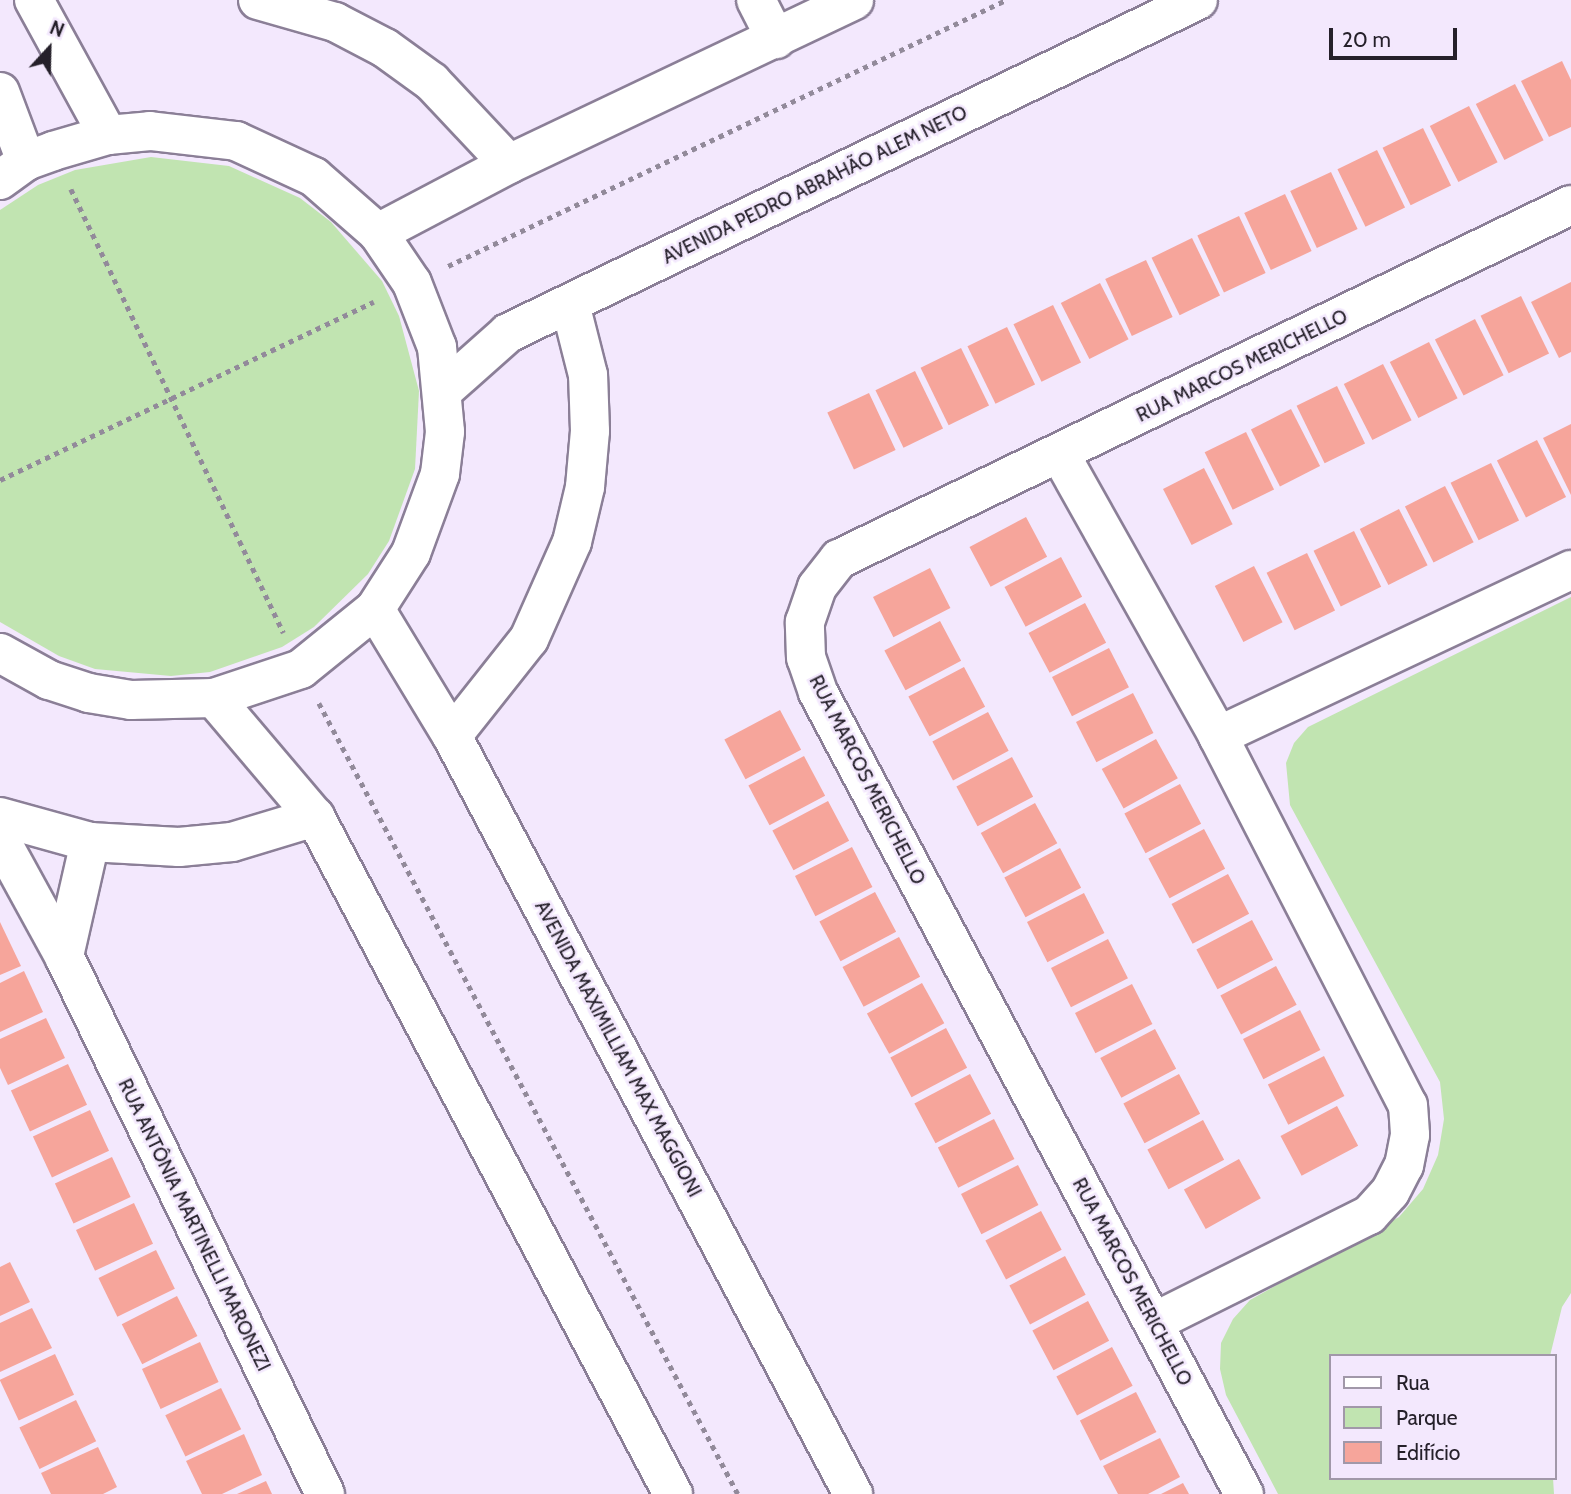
<!DOCTYPE html>
<html>
<head>
<meta charset="utf-8">
<style>
  body { margin:0 }
  #map { position:relative; width:1571px; height:1494px; overflow:hidden; background:#f3e8fd; font-family:Cabin,sans-serif }
  div>[style] { position:absolute }
  .green>* { inset:0; background:#c1e4b1 }
  .building>* { inset:0; background:#f6a59b; transform-origin:0 0 }
  .path>* { height:4.5px; margin-top:-2.25px; transform-origin:0; background:repeating-linear-gradient(90deg,#928a9a 0 5px,transparent 0 10px) }
  .roads { filter:drop-shadow(2px 0 #8b7f97) drop-shadow(-2px 0 #8b7f97) drop-shadow(0 2px #8b7f97) drop-shadow(0 -2px #8b7f97) }
  .minor>* { height:38px; margin:-19px; padding:0 19px; transform-origin:19px; border-radius:19px; background:#fff }
  span { translate:-50% -50%; white-space:nowrap; text-align:center; line-height:1.15; -webkit-text-stroke:5px #f3e8fd; paint-order:stroke }
  .street-label { font-size:19px; color:#25202a }
  .legend { position:absolute; left:1329px; top:1354px; width:228px; height:126px; box-sizing:border-box; background:#f3e8fd; border:2px solid #a198a9; margin:0; padding:9px 12px; list-style:none; font-size:21px; color:#25202a }
  .legend li { display:flex; align-items:center; gap:14px; height:35px }
  .legend b { width:35px; border:2px solid #a198a9 }
  .north { position:absolute; left:14px; top:14px; width:70px; height:70px; -webkit-text-stroke:5px #f3e8fd; paint-order:stroke; rotate:22deg; font-size:19px; font-weight:700; line-height:28px; text-align:center; color:#25202a }
  .north::after { content:''; display:block; margin:auto; width:24px; height:32px; background:#25202a; clip-path:polygon(50% 0,100% 100%,50% 72%,0 100%) }
  .scale { position:absolute; left:1329px; top:28px; width:128px; height:32px; box-sizing:border-box; border:4px solid #25202a; border-top:0; padding-left:9px; font-size:21px; line-height:24px; white-space:nowrap; color:#25202a; -webkit-text-stroke:5px #f3e8fd; paint-order:stroke }
</style>
</head>
<body>
<div id="map">
  <div class="green">
    <div style="clip-path:polygon(151px 157px,229px 166px,300px 198px,331px 222px,382px 281px,399px 316px,419px 391px,415px 469px,389px 541px,368px 574px,314px 627px,282px 647px,210px 672px,171px 676px,95px 669px,59px 656px,0 622px,0 210px,38px 185px,75px 170px)"></div>
    <div style="clip-path:polygon(1571px 597px,1571px 1293px,1562px 1307px,1550px 1356px,1331px 1356px,1331px 1478px,1553px 1478px,1554px 1494px,1278px 1494px,1226px 1395px,1220px 1369px,1221px 1343px,1233px 1319px,1250px 1300px,1399px 1217px,1423px 1189px,1438px 1155px,1444px 1119px,1440px 1082px,1290px 805px,1286px 763px,1294px 743px,1308px 727px)"></div>
  </div>
  <div class="building">
    <div style="clip-path:polygon(1562px 61px,1571px 80px,1571px 127px,1549px 137px,1521px 81px)"></div>
    <div style="left:1515px;top:84px;width:63px;height:44px;rotate:63deg"></div>
    <div style="left:1469px;top:106px;width:63px;height:44px;rotate:63deg"></div>
    <div style="left:1423px;top:128px;width:64px;height:45px;rotate:64deg"></div>
    <div style="left:1377px;top:150px;width:64px;height:44px;rotate:64deg"></div>
    <div style="left:1331px;top:172px;width:63px;height:45px;rotate:65deg"></div>
    <div style="left:1285px;top:194px;width:63px;height:45px;rotate:65deg"></div>
    <div style="left:1239px;top:216px;width:63px;height:46px;rotate:65deg"></div>
    <div style="left:1192px;top:238px;width:64px;height:45px;rotate:64deg"></div>
    <div style="left:1146px;top:260px;width:63px;height:45px;rotate:65deg"></div>
    <div style="clip-path:polygon(1571px 282px,1571px 352px,1559px 358px,1531px 302px)"></div>
    <div style="left:1100px;top:283px;width:63px;height:44px;rotate:63deg"></div>
    <div style="left:1521px;top:296px;width:64px;height:45px;rotate:64deg"></div>
    <div style="left:1053px;top:305px;width:64px;height:44px;rotate:64deg"></div>
    <div style="left:1475px;top:319px;width:63px;height:45px;rotate:63deg"></div>
    <div style="left:1007px;top:327px;width:64px;height:44px;rotate:64deg"></div>
    <div style="left:1429px;top:342px;width:63px;height:44px;rotate:63deg"></div>
    <div style="left:961px;top:348px;width:64px;height:45px;rotate:64deg"></div>
    <div style="left:1383px;top:364px;width:63px;height:44px;rotate:63deg"></div>
    <div style="left:915px;top:371px;width:64px;height:44px;rotate:64deg"></div>
    <div style="left:1337px;top:386px;width:64px;height:45px;rotate:64deg"></div>
    <div style="left:869px;top:393px;width:63px;height:46px;rotate:65deg"></div>
    <div style="left:1291px;top:409px;width:64px;height:45px;rotate:63deg"></div>
    <div style="clip-path:polygon(1571px 424px,1571px 495px,1543px 438px)"></div>
    <div style="left:1246px;top:432px;width:64px;height:46px;rotate:64deg"></div>
    <div style="left:1537px;top:440px;width:64px;height:45px;rotate:63deg"></div>
    <div style="left:1491px;top:463px;width:64px;height:45px;rotate:64deg"></div>
    <div style="left:1204px;top:468px;width:63px;height:46px;rotate:63deg"></div>
    <div style="left:1445px;top:486px;width:63px;height:45px;rotate:63deg"></div>
    <div style="left:1399px;top:509px;width:63px;height:44px;rotate:63deg"></div>
    <div style="left:1026px;top:517px;width:45px;height:64px;rotate:62deg"></div>
    <div style="left:1354px;top:531px;width:62px;height:45px;rotate:64deg"></div>
    <div style="left:1307px;top:553px;width:64px;height:45px;rotate:64deg"></div>
    <div style="left:1061px;top:557px;width:45px;height:64px;rotate:62deg"></div>
    <div style="left:1254px;top:566px;width:63px;height:44px;rotate:63deg"></div>
    <div style="left:930px;top:568px;width:45px;height:64px;rotate:63deg"></div>
    <div style="left:1085px;top:603px;width:45px;height:64px;rotate:62deg"></div>
    <div style="left:940px;top:621px;width:45px;height:63px;rotate:62deg"></div>
    <div style="left:1109px;top:648px;width:44px;height:64px;rotate:63deg"></div>
    <div style="left:964px;top:667px;width:45px;height:63px;rotate:62deg"></div>
    <div style="left:1133px;top:693px;width:45px;height:64px;rotate:63deg"></div>
    <div style="left:780px;top:710px;width:45px;height:63px;rotate:62deg"></div>
    <div style="left:988px;top:712px;width:44px;height:63px;rotate:62deg"></div>
    <div style="left:1156px;top:739px;width:45px;height:62px;rotate:61deg"></div>
    <div style="left:804px;top:756px;width:45px;height:63px;rotate:62deg"></div>
    <div style="left:1012px;top:757px;width:45px;height:63px;rotate:62deg"></div>
    <div style="left:1180px;top:784px;width:45px;height:63px;rotate:62deg"></div>
    <div style="left:828px;top:801px;width:45px;height:63px;rotate:62deg"></div>
    <div style="left:1035px;top:803px;width:46px;height:62px;rotate:61deg"></div>
    <div style="left:1204px;top:829px;width:45px;height:63px;rotate:62deg"></div>
    <div style="left:852px;top:847px;width:45px;height:64px;rotate:63deg"></div>
    <div style="left:1060px;top:848px;width:45px;height:63px;rotate:62deg"></div>
    <div style="left:1228px;top:874px;width:45px;height:64px;rotate:62deg"></div>
    <div style="left:875px;top:892px;width:45px;height:63px;rotate:62deg"></div>
    <div style="left:1084px;top:893px;width:45px;height:64px;rotate:63deg"></div>
    <div style="left:1252px;top:920px;width:45px;height:63px;rotate:62deg"></div>
    <div style="clip-path:polygon(0 922px,21px 966px,0 975px)"></div>
    <div style="left:899px;top:937px;width:45px;height:64px;rotate:62deg"></div>
    <div style="left:1108px;top:939px;width:44px;height:64px;rotate:63deg"></div>
    <div style="left:1276px;top:966px;width:44px;height:63px;rotate:62deg"></div>
    <div style="clip-path:polygon(24px 971px,43px 1012px,0 1032px,0 983px)"></div>
    <div style="left:922px;top:983px;width:46px;height:63px;rotate:61deg"></div>
    <div style="left:1132px;top:984px;width:45px;height:64px;rotate:63deg"></div>
    <div style="left:1300px;top:1010px;width:45px;height:64px;rotate:63deg"></div>
    <div style="clip-path:polygon(46px 1018px,65px 1058px,8px 1085px,0 1068px,0 1039px)"></div>
    <div style="left:946px;top:1028px;width:45px;height:63px;rotate:62deg"></div>
    <div style="left:1155px;top:1029px;width:45px;height:62px;rotate:62deg"></div>
    <div style="left:1324px;top:1056px;width:45px;height:63px;rotate:63deg"></div>
    <div style="left:68px;top:1064px;width:45px;height:63px;rotate:65deg"></div>
    <div style="left:970px;top:1074px;width:45px;height:63px;rotate:62deg"></div>
    <div style="left:1179px;top:1074px;width:45px;height:63px;rotate:62deg"></div>
    <div style="left:1337px;top:1106px;width:45px;height:64px;rotate:62deg"></div>
    <div style="left:90px;top:1110px;width:45px;height:63px;rotate:65deg"></div>
    <div style="left:994px;top:1119px;width:45px;height:63px;rotate:63deg"></div>
    <div style="left:1203px;top:1120px;width:45px;height:63px;rotate:62deg"></div>
    <div style="left:112px;top:1157px;width:44px;height:63px;rotate:65deg"></div>
    <div style="left:1239px;top:1159px;width:45px;height:63px;rotate:61deg"></div>
    <div style="left:1018px;top:1165px;width:45px;height:64px;rotate:63deg"></div>
    <div style="left:134px;top:1203px;width:45px;height:64px;rotate:65deg"></div>
    <div style="left:1041px;top:1211px;width:44px;height:63px;rotate:62deg"></div>
    <div style="left:156px;top:1250px;width:43px;height:64px;rotate:64deg"></div>
    <div style="left:1065px;top:1256px;width:44px;height:63px;rotate:62deg"></div>
    <div style="clip-path:polygon(10px 1262px,30px 1302px,0 1316px,0 1267px)"></div>
    <div style="left:177px;top:1296px;width:45px;height:62px;rotate:63deg"></div>
    <div style="left:1088px;top:1301px;width:45px;height:63px;rotate:62deg"></div>
    <div style="clip-path:polygon(32px 1308px,52px 1348px,0 1372px,0 1323px)"></div>
    <div style="left:200px;top:1342px;width:44px;height:64px;rotate:65deg"></div>
    <div style="left:1112px;top:1347px;width:44px;height:63px;rotate:62deg"></div>
    <div style="left:55px;top:1354px;width:45px;height:61px;rotate:65deg"></div>
    <div style="left:221px;top:1388px;width:46px;height:62px;rotate:64deg"></div>
    <div style="left:1136px;top:1392px;width:45px;height:63px;rotate:63deg"></div>
    <div style="left:76px;top:1400px;width:46px;height:63px;rotate:64deg"></div>
    <div style="clip-path:polygon(244px 1434px,262px 1475px,222px 1494px,202px 1494px,186px 1461px)"></div>
    <div style="clip-path:polygon(1160px 1438px,1180px 1477px,1148px 1494px,1118px 1494px,1103px 1466px)"></div>
    <div style="clip-path:polygon(98px 1447px,117px 1487px,103px 1494px,51px 1494px,41px 1473px)"></div>
    <div style="clip-path:polygon(266px 1481px,272px 1494px,237px 1494px)"></div>
    <div style="clip-path:polygon(1183px 1483px,1189px 1494px,1161px 1494px)"></div>
  </div>
  <div class="path">
    <div style="left:71px;top:189px;width:492px;rotate:64.4deg"></div>
    <div style="left:448px;top:266px;width:618px;rotate:-25.49deg"></div>
    <div style="left:0;top:480px;width:414px;rotate:-25.5deg"></div>
    <div style="left:319px;top:703px;width:895px;rotate:62.09deg"></div>
  </div>
  <div class="roads">
    <div class="minor">
      <div style="left:34px;top:0;width:154px;rotate:61.3deg"></div>
      <div style="left:258px;top:0;width:80px;rotate:15.9deg"></div>
      <div style="left:335px;top:22px;width:56px;rotate:27.5deg"></div>
      <div style="left:385px;top:48px;width:58px;rotate:35.9deg"></div>
      <div style="left:432px;top:82px;width:112px;rotate:46.8deg"></div>
      <div style="left:756px;top:0;width:44px;rotate:62.9deg"></div>
      <div style="left:0;top:92px;width:74px;rotate:69.4deg"></div>
      <div style="left:0;top:180px;width:32px;rotate:-36deg"></div>
      <div style="left:26px;top:161px;width:29px;rotate:-20deg"></div>
      <div style="left:53px;top:151px;width:57px;rotate:-16.2deg"></div>
      <div style="left:108px;top:135px;width:42px;rotate:-5.4deg"></div>
      <div style="left:150px;top:131px;width:87px;rotate:6.6deg"></div>
      <div style="left:236px;top:141px;width:86px;rotate:24.8deg"></div>
      <div style="left:314px;top:177px;width:85px;rotate:41.2deg"></div>
      <div style="left:378px;top:233px;width:60px;rotate:55.8deg"></div>
      <div style="left:412px;top:283px;width:69px;rotate:68.7deg"></div>
      <div style="left:437px;top:347px;width:85px;rotate:84.6deg"></div>
      <div style="left:445px;top:432px;width:42px;rotate:96.8deg"></div>
      <div style="left:440px;top:474px;width:84px;rotate:110.2deg"></div>
      <div style="left:411px;top:553px;width:67px;rotate:122.7deg"></div>
      <div style="left:375px;top:609px;width:95px;rotate:141deg"></div>
      <div style="left:301px;top:669px;width:92px;rotate:161.6deg"></div>
      <div style="left:214px;top:698px;width:83px;rotate:178.6deg"></div>
      <div style="left:131px;top:700px;width:43px;rotate:-170.5deg"></div>
      <div style="left:89px;top:693px;width:42px;rotate:-162deg"></div>
      <div style="left:49px;top:680px;width:56px;rotate:-151.1deg"></div>
      <div style="left:378px;top:233px;width:148px;rotate:-27.8deg"></div>
      <div style="left:509px;top:164px;width:382px;rotate:-25.4deg"></div>
      <div style="left:445px;top:389px;width:84px;rotate:-41.6deg"></div>
      <div style="left:508px;top:333px;width:766px;rotate:-25.76deg"></div>
      <div style="left:1060px;top:454px;width:323px;rotate:60.7deg"></div>
      <div style="left:1218px;top:736px;width:415px;rotate:62.8deg"></div>
      <div style="left:1408px;top:1105px;width:30px;rotate:86deg"></div>
      <div style="left:1410px;top:1135px;width:31px;rotate:101deg"></div>
      <div style="left:1404px;top:1165px;width:30px;rotate:117deg"></div>
      <div style="left:1390px;top:1192px;width:31px;rotate:132deg"></div>
      <div style="left:1369px;top:1215px;width:240px;rotate:153.5deg"></div>
      <div style="left:375px;top:609px;width:149px;rotate:58.8deg"></div>
      <div style="left:452px;top:736px;width:858px;rotate:62.12deg"></div>
      <div style="left:214px;top:698px;width:156px;rotate:49.7deg"></div>
      <div style="left:315px;top:817px;width:766px;rotate:62.13deg"></div>
      <div style="left:452px;top:736px;width:124px;rotate:-51.6deg"></div>
      <div style="left:529px;top:639px;width:106px;rotate:-66.1deg"></div>
      <div style="left:572px;top:542px;width:57px;rotate:-76.7deg"></div>
      <div style="left:585px;top:487px;width:56px;rotate:-84.9deg"></div>
      <div style="left:590px;top:431px;width:56px;rotate:-92deg"></div>
      <div style="left:588px;top:375px;width:73px;rotate:-104.2deg"></div>
      <div style="left:1218px;top:736px;width:390px;rotate:-25.2deg"></div>
      <div style="left:0;top:817px;width:93px;rotate:15.5deg"></div>
      <div style="left:90px;top:842px;width:89px;rotate:3.2deg"></div>
      <div style="left:179px;top:847px;width:53px;rotate:-5.4deg"></div>
      <div style="left:232px;top:842px;width:87px;rotate:-16.8deg"></div>
      <div style="left:0;top:839px;width:133px;rotate:61.3deg"></div>
      <div style="left:64px;top:956px;width:598px;rotate:64.12deg"></div>
      <div style="left:64px;top:956px;width:117px;rotate:-77.2deg"></div>
      <div style="left:1244px;top:1494px;width:908px;rotate:-117.98deg"></div>
      <div style="left:818px;top:692px;width:36px;rotate:-109deg"></div>
      <div style="left:806px;top:658px;width:36px;rotate:-92deg"></div>
      <div style="left:805px;top:622px;width:37px;rotate:-71deg"></div>
      <div style="left:817px;top:587px;width:36px;rotate:-52deg"></div>
      <div style="left:839px;top:559px;width:813px;rotate:-25.81deg"></div>
    </div>
  </div>
  <div class="street-label">
    <span style="left:815px;top:185px;rotate:-26deg">AVENIDA PEDRO ABRAHÃO ALEM NETO</span>
    <span style="left:1242px;top:366px;rotate:-26deg">RUA MARCOS MERICHELLO</span>
    <span style="left:867px;top:780px;rotate:63deg">RUA MARCOS MERICHELLO</span>
    <span style="left:618px;top:1049px;rotate:62deg">AVENIDA MAXIMILLIAM MAX MAGGIONI</span>
    <span style="left:194px;top:1225px;rotate:64deg">RUA ANTÔNIA MARTINELLI MARONEZI</span>
    <span style="left:1132px;top:1282px;rotate:62deg">RUA MARCOS MERICHELLO</span>
  </div>
  <ul class="legend">
  <li><b style="height:9px;background:#fff"></b>Rua</li>
  <li><b style="height:19px;background:#c1e4b1"></b>Parque</li>
  <li><b style="height:19px;background:#f6a59b"></b>Edifício</li>
  </ul>
  <div class="north">N</div>
  <div class="scale">20 m</div>
</div>
</body>
</html>
